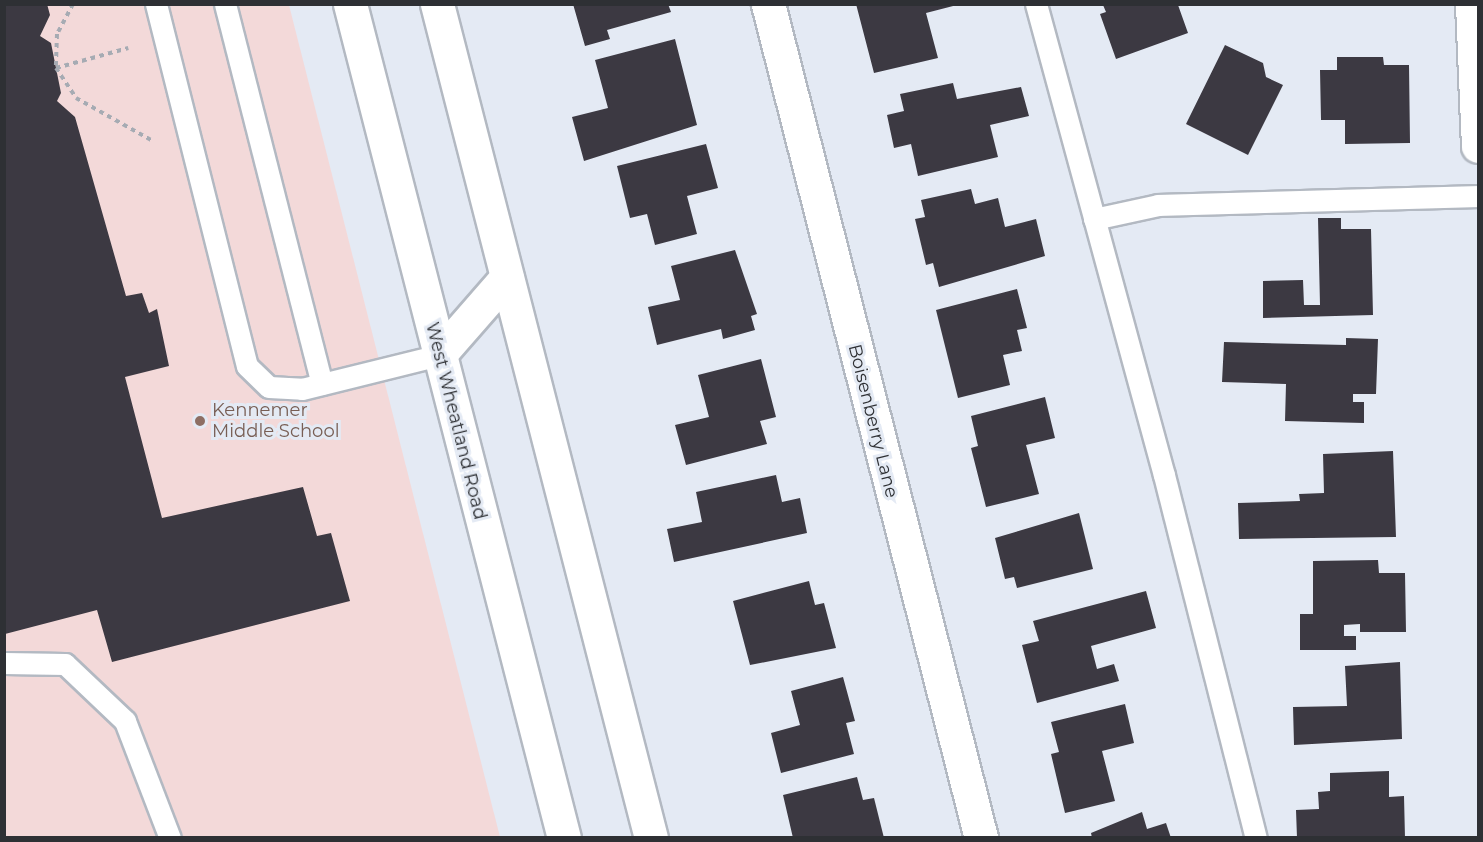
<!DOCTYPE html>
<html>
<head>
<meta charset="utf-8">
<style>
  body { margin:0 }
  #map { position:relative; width:1483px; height:842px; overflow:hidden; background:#e4eaf4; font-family:Montserrat,sans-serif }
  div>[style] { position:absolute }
  .education>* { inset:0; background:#f3d9d9 }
  .building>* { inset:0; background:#3c3942 }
  .path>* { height:4px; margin-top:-2px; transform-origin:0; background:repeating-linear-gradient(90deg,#a6abb3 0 4.5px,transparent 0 9px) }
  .roads { filter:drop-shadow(2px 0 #b3b9c2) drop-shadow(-2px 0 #b3b9c2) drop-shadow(0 2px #b3b9c2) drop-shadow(0 -2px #b3b9c2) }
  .lane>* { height:21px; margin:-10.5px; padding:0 10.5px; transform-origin:10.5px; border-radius:10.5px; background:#fff }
  .street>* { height:33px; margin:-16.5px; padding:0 16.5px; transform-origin:16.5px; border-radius:16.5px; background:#fff }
  .secondary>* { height:33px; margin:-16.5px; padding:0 16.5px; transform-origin:16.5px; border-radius:16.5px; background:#fff }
  .dots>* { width:16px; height:16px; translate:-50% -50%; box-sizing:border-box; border:3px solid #e4eaf4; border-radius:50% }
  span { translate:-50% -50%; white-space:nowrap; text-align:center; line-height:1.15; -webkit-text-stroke:6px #e4eaf4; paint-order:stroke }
  .education-label { font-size:18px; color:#785e54 }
  .left { translate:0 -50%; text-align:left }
  .street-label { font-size:18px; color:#2e3034 }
  .frame { position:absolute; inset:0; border:6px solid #2e3034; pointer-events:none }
</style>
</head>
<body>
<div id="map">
  <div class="education">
    <div style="clip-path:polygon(5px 5px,289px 5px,500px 837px,5px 838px)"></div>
  </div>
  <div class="building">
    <div style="clip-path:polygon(4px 4px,47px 4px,50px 15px,40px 36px,51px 43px,61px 93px,57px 101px,75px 117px,126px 296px,142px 293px,149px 313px,157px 309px,169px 366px,125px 377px,162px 518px,303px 487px,317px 536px,331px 533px,350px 601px,112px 662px,97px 610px,5px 634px)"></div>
    <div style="clip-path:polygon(573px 4px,668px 4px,671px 12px,607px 30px,610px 39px,585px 46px)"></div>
    <div style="clip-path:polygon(856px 4px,957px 4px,957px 5px,926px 13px,938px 58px,874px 73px)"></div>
    <div style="clip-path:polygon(1103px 5px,1178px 5px,1188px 33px,1116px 59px,1100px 14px,1106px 12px)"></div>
    <div style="clip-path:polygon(675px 39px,697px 125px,584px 161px,572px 117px,608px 108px,595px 60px)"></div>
    <div style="clip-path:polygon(1225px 45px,1263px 63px,1266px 77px,1283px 85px,1248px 155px,1186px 124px)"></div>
    <div style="clip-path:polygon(1337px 57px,1383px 57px,1384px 65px,1409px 65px,1410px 143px,1345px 144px,1345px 120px,1321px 120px,1320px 70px,1337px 70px)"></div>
    <div style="clip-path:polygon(953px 83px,957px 99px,1021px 87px,1029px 116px,990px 125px,998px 157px,918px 176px,911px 144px,894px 148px,887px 115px,904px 111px,900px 94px)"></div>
    <div style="clip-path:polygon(706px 144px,718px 188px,687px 196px,697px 234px,655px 245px,647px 214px,630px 218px,617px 166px)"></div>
    <div style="clip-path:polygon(971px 189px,975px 204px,998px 198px,1005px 227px,1036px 219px,1045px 256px,939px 287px,933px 263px,926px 265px,915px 219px,925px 217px,921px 200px)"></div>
    <div style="clip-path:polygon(1318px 218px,1341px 218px,1341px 229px,1371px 229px,1373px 315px,1263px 318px,1263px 281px,1303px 280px,1304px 305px,1320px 305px)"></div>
    <div style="clip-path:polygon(735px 250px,757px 314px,751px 316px,755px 330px,723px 339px,721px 329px,657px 345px,648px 307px,680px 300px,671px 266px)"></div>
    <div style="clip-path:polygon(1017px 289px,1027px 328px,1017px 330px,1022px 351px,1003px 355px,1010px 385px,958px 398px,936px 310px)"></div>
    <div style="clip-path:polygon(1346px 338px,1378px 339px,1376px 394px,1353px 394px,1353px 402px,1364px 402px,1364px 423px,1285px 421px,1286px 384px,1222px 382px,1224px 342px,1346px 345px)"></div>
    <div style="clip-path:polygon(761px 359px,776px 417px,760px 421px,767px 444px,686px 465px,675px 425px,709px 417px,698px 375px)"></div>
    <div style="clip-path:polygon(1045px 397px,1055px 438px,1026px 445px,1039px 494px,986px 507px,971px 448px,978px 446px,971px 416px)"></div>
    <div style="clip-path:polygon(1393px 451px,1396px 537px,1239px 539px,1238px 503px,1300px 501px,1299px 494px,1324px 493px,1323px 454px)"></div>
    <div style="clip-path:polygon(776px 475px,782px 502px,800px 498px,807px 533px,674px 562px,667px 529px,702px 522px,696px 492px)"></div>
    <div style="clip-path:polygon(1079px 513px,1093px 569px,1017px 588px,1014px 577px,1005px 579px,995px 538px)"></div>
    <div style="clip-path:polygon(1378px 560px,1379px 573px,1405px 573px,1406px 632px,1360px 632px,1360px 624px,1344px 625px,1344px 636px,1356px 636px,1356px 650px,1300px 650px,1300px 614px,1313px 614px,1313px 561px)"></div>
    <div style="clip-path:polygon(809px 581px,815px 605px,824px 603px,836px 648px,750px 665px,733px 601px)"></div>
    <div style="clip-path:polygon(1146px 591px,1156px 628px,1091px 646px,1097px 669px,1114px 664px,1119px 681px,1037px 703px,1022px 645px,1039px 641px,1033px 621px)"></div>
    <div style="clip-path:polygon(1400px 662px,1402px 739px,1294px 745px,1293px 707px,1347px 706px,1345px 666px)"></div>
    <div style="clip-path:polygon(843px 677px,855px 721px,846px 723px,854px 754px,781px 773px,771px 733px,800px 725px,791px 691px)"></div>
    <div style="clip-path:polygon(1125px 704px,1134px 743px,1102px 751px,1115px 801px,1065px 813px,1051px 754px,1059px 752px,1051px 722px)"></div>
    <div style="clip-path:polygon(1389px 771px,1389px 797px,1404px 796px,1405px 838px,1297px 838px,1296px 810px,1319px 809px,1318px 792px,1330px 791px,1330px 773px)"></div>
    <div style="clip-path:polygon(857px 777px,863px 800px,874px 798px,884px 838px,793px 838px,783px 795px)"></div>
    <div style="clip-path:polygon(1142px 812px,1147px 829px,1166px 823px,1171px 838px,1092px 838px,1091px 833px)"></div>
  </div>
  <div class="path">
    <div style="left:73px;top:4px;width:34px;rotate:118deg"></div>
    <div style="left:57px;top:34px;width:34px;rotate:92deg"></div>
    <div style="left:56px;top:68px;width:36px;rotate:56deg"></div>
    <div style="left:76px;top:98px;width:86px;rotate:29.2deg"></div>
    <div style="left:56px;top:68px;width:75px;rotate:-15.5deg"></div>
  </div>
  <div class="roads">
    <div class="lane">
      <div style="left:156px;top:4px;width:373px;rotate:75.9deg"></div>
      <div style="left:247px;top:366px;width:30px;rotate:44deg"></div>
      <div style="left:269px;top:387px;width:33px;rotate:3deg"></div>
      <div style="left:302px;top:389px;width:141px;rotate:-13.9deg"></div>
      <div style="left:225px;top:4px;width:392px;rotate:75.7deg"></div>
      <div style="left:1036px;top:4px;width:488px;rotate:74.8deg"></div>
      <div style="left:1164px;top:475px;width:374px;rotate:75.8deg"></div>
      <div style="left:1094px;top:219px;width:66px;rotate:-12.3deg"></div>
      <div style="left:1158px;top:205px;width:320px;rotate:-1.6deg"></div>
      <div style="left:4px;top:663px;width:61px;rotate:0.9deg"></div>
      <div style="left:65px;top:664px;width:83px;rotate:43.5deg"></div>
      <div style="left:125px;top:721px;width:125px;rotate:69deg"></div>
    </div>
    <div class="street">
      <div style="left:768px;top:4px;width:861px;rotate:75.67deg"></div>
      <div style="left:1472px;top:4px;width:142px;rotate:87.6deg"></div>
    </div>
    <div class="secondary">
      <div style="left:350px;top:4px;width:861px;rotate:75.61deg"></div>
      <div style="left:437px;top:4px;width:861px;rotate:75.61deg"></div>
      <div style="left:439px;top:355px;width:103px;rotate:-48.9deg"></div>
    </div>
  </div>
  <div class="dots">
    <div style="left:200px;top:421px;background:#8d6e63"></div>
  </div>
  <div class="education-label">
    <span class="left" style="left:212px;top:421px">Kennemer<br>Middle School</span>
  </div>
  <div class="street-label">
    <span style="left:456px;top:421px;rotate:76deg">West Wheatland Road</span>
    <span style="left:873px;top:421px;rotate:76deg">Boisenberry Lane</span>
  </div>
  <div class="frame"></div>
</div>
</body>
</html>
